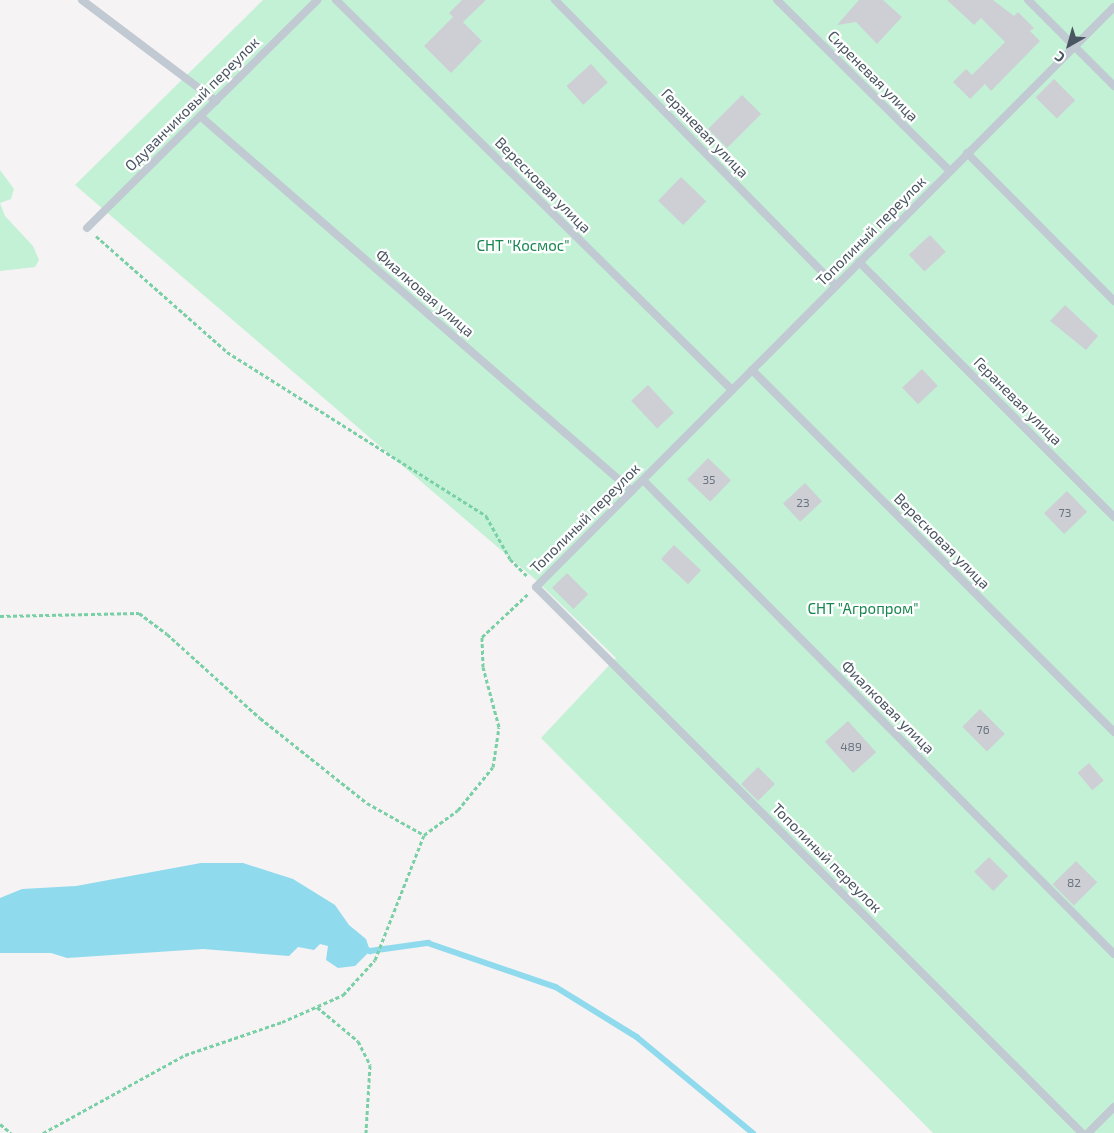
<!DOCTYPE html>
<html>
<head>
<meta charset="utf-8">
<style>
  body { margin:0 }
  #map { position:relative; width:1114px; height:1133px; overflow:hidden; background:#f5f3f3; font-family:"Exo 2",sans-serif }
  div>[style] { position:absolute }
  .green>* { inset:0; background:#c3f1d5 }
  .water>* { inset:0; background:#90daee }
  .stream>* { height:5.5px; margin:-2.75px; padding:0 2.75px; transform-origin:2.75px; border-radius:2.75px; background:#90daee }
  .building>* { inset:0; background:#cdcfd5; transform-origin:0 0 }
  .path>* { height:3px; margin-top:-1.5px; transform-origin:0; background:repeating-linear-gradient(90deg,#7ad0a6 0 4px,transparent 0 6.5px) }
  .service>* { height:8px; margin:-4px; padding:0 4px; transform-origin:4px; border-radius:4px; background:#c1cad2 }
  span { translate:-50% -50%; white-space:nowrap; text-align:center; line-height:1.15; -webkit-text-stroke:4.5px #fff; paint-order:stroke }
  .number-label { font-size:12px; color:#6b747e }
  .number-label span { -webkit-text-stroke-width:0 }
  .street-label { font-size:15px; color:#4a5661 }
  .park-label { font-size:15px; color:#17864f }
  .north { position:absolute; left:1044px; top:20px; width:50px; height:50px; -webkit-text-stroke:4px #fff; paint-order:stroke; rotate:218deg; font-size:14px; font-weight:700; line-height:20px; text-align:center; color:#4a5661 }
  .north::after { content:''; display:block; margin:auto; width:18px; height:22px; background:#4a5661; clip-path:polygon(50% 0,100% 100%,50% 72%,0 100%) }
</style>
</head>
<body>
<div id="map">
  <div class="green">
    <div style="clip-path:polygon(263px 0,1114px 0,1114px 1133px,933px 1133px,541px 738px,616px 658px,536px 580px,75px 185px)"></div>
    <div style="clip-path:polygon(0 170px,14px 189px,11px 199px,0 203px,5px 216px,33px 246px,39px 260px,35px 267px,0 271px)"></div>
  </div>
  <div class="water">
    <div style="clip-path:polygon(201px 863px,243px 863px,293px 879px,335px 905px,349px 925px,366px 939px,370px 951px,355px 966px,338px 968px,326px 960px,328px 946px,320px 944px,314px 950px,298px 947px,289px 956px,203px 949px,67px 958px,51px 953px,0 953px,0 898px,22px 889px,76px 886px)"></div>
  </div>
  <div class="stream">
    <div style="left:364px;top:948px;width:7px;rotate:27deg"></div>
    <div style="left:370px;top:951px;width:59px;rotate:-7.9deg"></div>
    <div style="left:428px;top:943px;width:135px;rotate:19deg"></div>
    <div style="left:556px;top:987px;width:95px;rotate:31.7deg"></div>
    <div style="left:637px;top:1037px;width:151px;rotate:39.6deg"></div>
  </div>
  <div class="building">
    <div style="clip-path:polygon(462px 0,486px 0,463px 22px,482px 41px,451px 73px,424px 46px,453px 17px,449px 13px)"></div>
    <div style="clip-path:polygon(859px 0,883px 0,902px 17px,877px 44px,856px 22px,837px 25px)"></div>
    <div style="clip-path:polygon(947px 0,993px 0,1014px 16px,1018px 12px,1034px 28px,1030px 31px,1040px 41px,991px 91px,985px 84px,970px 99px,953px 82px,966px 69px,972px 75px,1005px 42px,981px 18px,974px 25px)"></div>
    <div style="left:591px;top:64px;width:25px;height:33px;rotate:48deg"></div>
    <div style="left:1054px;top:79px;width:30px;height:26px;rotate:45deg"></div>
    <div style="left:742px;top:95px;width:27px;height:48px;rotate:45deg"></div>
    <div style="left:681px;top:177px;width:35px;height:33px;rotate:44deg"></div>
    <div style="left:930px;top:235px;width:23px;height:29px;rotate:47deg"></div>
    <div style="clip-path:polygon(1065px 305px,1098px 336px,1086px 350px,1050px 321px)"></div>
    <div style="left:922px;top:369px;width:23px;height:27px;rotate:47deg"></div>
    <div style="left:648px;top:385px;width:38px;height:23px;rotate:47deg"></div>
    <div style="left:708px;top:458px;width:32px;height:30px;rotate:44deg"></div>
    <div style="left:805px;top:483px;width:25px;height:30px;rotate:47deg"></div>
    <div style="left:1067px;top:491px;width:29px;height:32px;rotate:46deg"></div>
    <div style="left:674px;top:545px;width:37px;height:19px;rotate:43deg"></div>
    <div style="left:567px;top:573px;width:30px;height:21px;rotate:45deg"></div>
    <div style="left:980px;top:709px;width:35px;height:25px;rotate:45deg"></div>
    <div style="left:848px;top:721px;width:42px;height:31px;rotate:48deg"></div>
    <div style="left:1089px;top:763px;width:23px;height:15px;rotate:50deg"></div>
    <div style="left:758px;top:767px;width:24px;height:24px;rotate:45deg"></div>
    <div style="left:989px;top:857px;width:27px;height:21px;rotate:45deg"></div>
    <div style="left:1076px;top:861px;width:30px;height:33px;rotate:45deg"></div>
  </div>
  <div class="path">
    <div style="left:96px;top:236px;width:175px;rotate:41.5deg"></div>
    <div style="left:227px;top:352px;width:307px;rotate:32.3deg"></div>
    <div style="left:486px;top:516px;width:49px;rotate:60.8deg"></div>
    <div style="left:510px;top:559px;width:25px;rotate:45deg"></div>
    <div style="left:0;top:616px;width:139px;rotate:-1.2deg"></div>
    <div style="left:139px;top:613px;width:35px;rotate:37deg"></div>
    <div style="left:167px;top:634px;width:125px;rotate:42.1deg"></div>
    <div style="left:260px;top:718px;width:137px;rotate:38.5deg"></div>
    <div style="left:367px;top:803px;width:65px;rotate:29.3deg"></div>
    <div style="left:424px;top:835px;width:42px;rotate:-36.3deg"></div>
    <div style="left:458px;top:810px;width:55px;rotate:-50.9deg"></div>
    <div style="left:493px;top:767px;width:40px;rotate:-81.5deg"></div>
    <div style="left:499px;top:727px;width:62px;rotate:-104.9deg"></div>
    <div style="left:483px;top:667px;width:30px;rotate:-92deg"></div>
    <div style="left:482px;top:637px;width:63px;rotate:-43.1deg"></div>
    <div style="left:317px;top:1007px;width:53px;rotate:39.7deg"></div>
    <div style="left:358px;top:1041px;width:27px;rotate:63deg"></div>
    <div style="left:370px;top:1065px;width:68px;rotate:93.4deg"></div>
    <div style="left:0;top:1124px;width:14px;rotate:39deg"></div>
    <div style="left:43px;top:1133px;width:162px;rotate:-28.8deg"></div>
    <div style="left:185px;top:1055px;width:102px;rotate:-18.8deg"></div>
    <div style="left:282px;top:1022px;width:67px;rotate:-23.9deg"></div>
    <div style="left:343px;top:995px;width:47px;rotate:-47.6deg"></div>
    <div style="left:375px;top:960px;width:134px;rotate:-68.6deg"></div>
  </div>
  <div class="service">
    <div style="left:82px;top:0;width:168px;rotate:37deg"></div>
    <div style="left:336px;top:0;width:556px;rotate:44.56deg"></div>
    <div style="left:555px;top:0;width:401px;rotate:45.5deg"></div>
    <div style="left:777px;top:0;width:243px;rotate:44.7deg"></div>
    <div style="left:1028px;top:0;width:122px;rotate:45deg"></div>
    <div style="left:200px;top:116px;width:572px;rotate:40.96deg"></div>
    <div style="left:967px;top:153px;width:209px;rotate:45.2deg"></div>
    <div style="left:87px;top:228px;width:324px;rotate:-44.7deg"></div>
    <div style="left:859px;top:262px;width:361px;rotate:45deg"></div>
    <div style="left:752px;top:370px;width:512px;rotate:45deg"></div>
    <div style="left:643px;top:480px;width:668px;rotate:45.18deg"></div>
    <div style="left:1082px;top:1133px;width:772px;rotate:-135deg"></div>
    <div style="left:536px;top:587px;width:819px;rotate:-45.1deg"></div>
    <div style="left:1088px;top:1133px;width:37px;rotate:-45deg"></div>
  </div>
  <div class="number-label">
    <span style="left:709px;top:480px">35</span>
    <span style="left:803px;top:503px">23</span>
    <span style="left:1065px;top:513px">73</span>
    <span style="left:983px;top:730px">76</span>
    <span style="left:851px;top:747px">489</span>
    <span style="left:1074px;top:883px">82</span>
  </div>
  <div class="street-label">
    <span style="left:873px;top:76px;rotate:45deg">Сиреневая улица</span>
    <span style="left:192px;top:104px;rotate:-45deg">Одуванчиковый переулок</span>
    <span style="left:705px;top:133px;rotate:46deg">Гераневая улица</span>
    <span style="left:543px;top:185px;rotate:45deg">Вересковая улица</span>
    <span style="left:871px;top:231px;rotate:-45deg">Тополиный переулок</span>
    <span style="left:425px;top:293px;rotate:41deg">Фиалковая улица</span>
    <span style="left:1018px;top:401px;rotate:45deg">Гераневая улица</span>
    <span style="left:585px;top:518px;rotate:-45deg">Тополиный переулок</span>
    <span style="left:942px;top:541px;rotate:45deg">Вересковая улица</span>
    <span style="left:888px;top:707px;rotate:45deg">Фиалковая улица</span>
    <span style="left:827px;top:858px;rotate:45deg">Тополиный переулок</span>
  </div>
  <div class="park-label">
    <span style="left:523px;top:246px">СНТ "Космос"</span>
    <span style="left:863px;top:609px">СНТ "Агропром"</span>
  </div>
  <div class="north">С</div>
</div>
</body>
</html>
